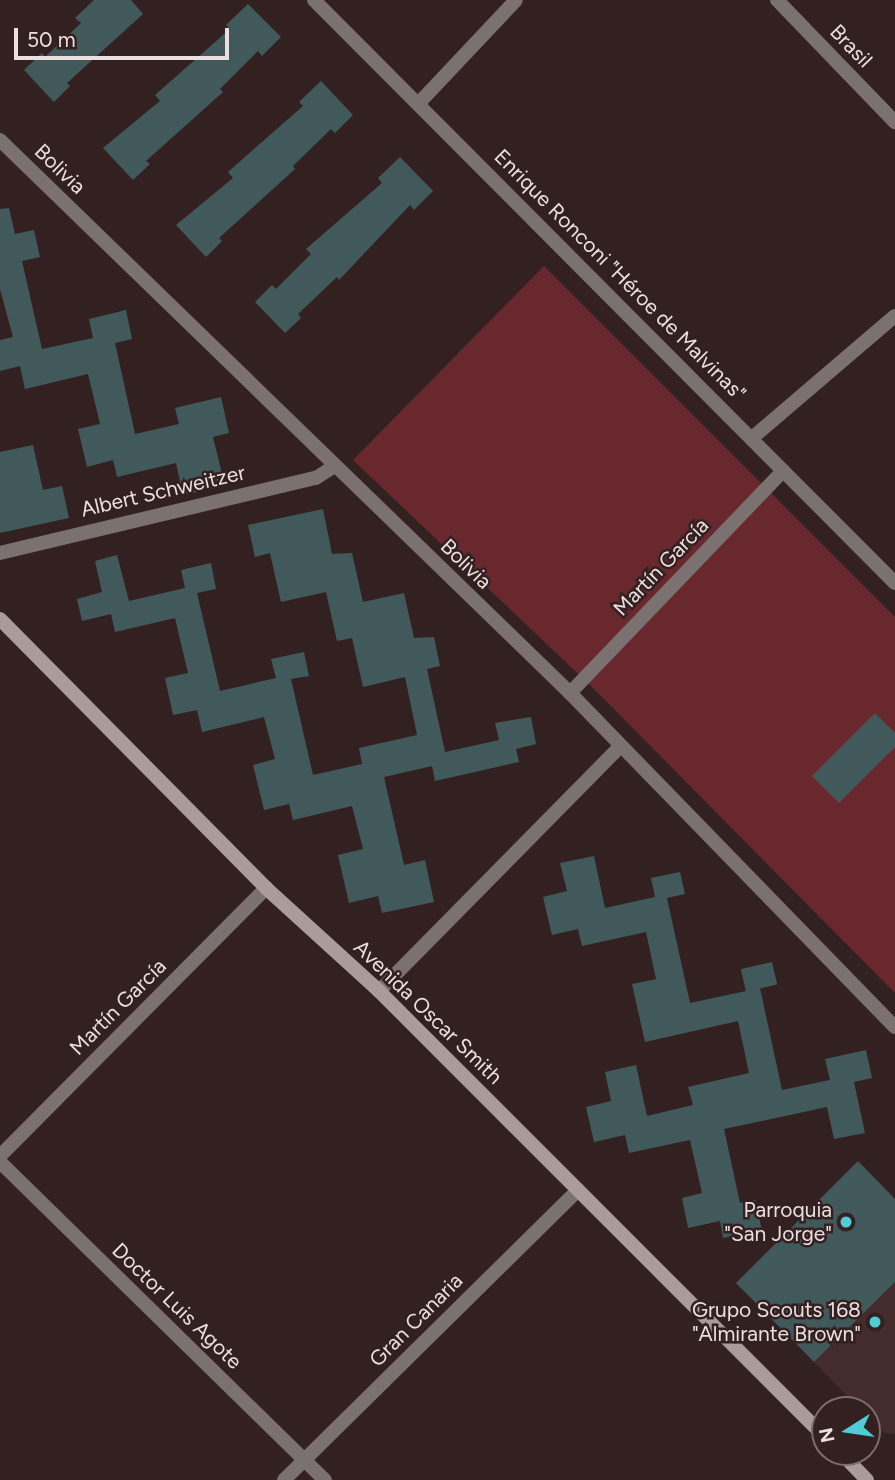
<!DOCTYPE html>
<html>
<head>
<meta charset="utf-8">
<style>
  body { margin:0 }
  #map { position:relative; width:895px; height:1480px; overflow:hidden; background:#332121; font-family:Figtree,sans-serif }
  div>[style] { position:absolute }
  .built>* { inset:0; background:#442c2c }
  .green>* { inset:0; background:#68282d }
  .building>* { inset:0; background:#42595b; transform-origin:0 0 }
  .street>* { height:14px; margin:-7px; padding:0 7px; transform-origin:7px; border-radius:7px; background:#7a7170 }
  .secondary>* { height:14px; margin:-7px; padding:0 7px; transform-origin:7px; border-radius:7px; background:#ab9b9b }
  .dots>* { width:19px; height:19px; translate:-50% -50%; box-sizing:border-box; border:4px solid #332121; border-radius:50% }
  span { translate:-50% -50%; white-space:nowrap; text-align:center; line-height:1.15; -webkit-text-stroke:5px #332121; paint-order:stroke }
  .street-label { font-size:21px; color:#ecdfdf }
  .poi-label { font-size:21px; color:#ecdfdf }
  .right { translate:-100% -50%; text-align:right }
  .north { position:absolute; left:811px; top:1396px; width:70px; height:70px; box-sizing:border-box; background:#332121; border:2px solid #7d6d6d; border-radius:50%; rotate:258deg; font-size:19px; font-weight:700; line-height:28px; text-align:center; color:#ecdfdf }
  .north::after { content:''; display:block; margin:auto; width:24px; height:32px; background:#51ccd4; clip-path:polygon(50% 0,100% 100%,50% 72%,0 100%) }
  .scale { position:absolute; left:14px; top:28px; width:215px; height:32px; box-sizing:border-box; border:4px solid #ecdfdf; border-top:0; padding-left:9px; font-size:21px; line-height:24px; white-space:nowrap; color:#ecdfdf; -webkit-text-stroke:5px #332121; paint-order:stroke }
</style>
</head>
<body>
<div id="map">
  <div class="built">
    <div style="clip-path:polygon(895px 1282px,895px 1434px,884px 1433px,867px 1410px,861px 1410px,814px 1362px)"></div>
  </div>
  <div class="green">
    <div style="clip-path:polygon(544px 266px,895px 617px,895px 993px,594px 689px,353px 460px)"></div>
  </div>
  <div class="building">
    <div style="clip-path:polygon(94px 0,131px 0,143px 14px,67px 83px,70px 86px,54px 102px,24px 70px,42px 53px,45px 57px,81px 23px,75px 18px)"></div>
    <div style="clip-path:polygon(248px 4px,281px 37px,262px 56px,258px 51px,220px 89px,223px 92px,146px 161px,150px 164px,133px 180px,103px 148px,160px 101px,155px 95px,230px 29px,226px 25px)"></div>
    <div style="clip-path:polygon(321px 81px,353px 115px,335px 133px,331px 129px,293px 166px,295px 169px,219px 238px,222px 241px,206px 257px,176px 225px,233px 178px,228px 172px,303px 106px,299px 102px)"></div>
    <div style="clip-path:polygon(400px 157px,433px 191px,414px 210px,410px 205px,339px 280px,337px 277px,298px 314px,301px 318px,285px 333px,255px 302px,272px 285px,276px 289px,311px 254px,306px 249px,382px 183px,378px 178px)"></div>
    <div style="clip-path:polygon(9px 208px,15px 234px,34px 230px,40px 257px,22px 261px,42px 349px,93px 338px,89px 319px,126px 310px,132px 339px,115px 343px,135px 434px,179px 424px,175px 408px,221px 397px,229px 433px,213px 437px,225px 486px,183px 495px,176px 463px,117px 477px,113px 460px,87px 467px,78px 429px,100px 424px,88px 374px,25px 389px,20px 366px,0 371px,0 340px,13px 337px,0 289px,0 209px)"></div>
    <div style="clip-path:polygon(33px 445px,43px 490px,62px 486px,69px 518px,0 533px,0 452px)"></div>
    <div style="clip-path:polygon(323px 509px,332px 554px,352px 553px,363px 602px,404px 593px,414px 638px,434px 637px,440px 666px,427px 669px,445px 752px,499px 740px,495px 723px,531px 717px,536px 744px,516px 749px,519px 762px,435px 781px,432px 766px,384px 777px,404px 865px,425px 860px,434px 902px,382px 913px,378px 896px,349px 903px,338px 855px,363px 849px,352px 806px,293px 820px,289px 804px,264px 810px,253px 765px,275px 759px,264px 717px,202px 732px,197px 710px,173px 715px,165px 678px,188px 673px,175px 618px,115px 632px,111px 614px,82px 621px,77px 599px,102px 592px,95px 561px,117px 555px,129px 601px,185px 588px,181px 570px,211px 563px,216px 589px,197px 593px,220px 691px,276px 678px,271px 659px,304px 652px,309px 676px,291px 679px,313px 775px,362px 764px,359px 748px,417px 735px,405px 677px,363px 687px,352px 638px,337px 641px,326px 592px,281px 602px,270px 553px,255px 557px,248px 525px)"></div>
    <div style="clip-path:polygon(875px 713px,895px 733px,895px 747px,839px 803px,812px 776px)"></div>
    <div style="clip-path:polygon(594px 856px,605px 908px,655px 897px,651px 878px,680px 872px,685px 894px,667px 898px,690px 1003px,760px 988px,782px 1090px,830px 1080px,825px 1059px,866px 1050px,872px 1078px,854px 1082px,865px 1133px,834px 1139px,827px 1107px,724px 1129px,740px 1203px,755px 1200px,762px 1230px,723px 1238px,720px 1221px,688px 1228px,682px 1198px,702px 1193px,690px 1140px,629px 1153px,625px 1135px,594px 1142px,586px 1107px,611px 1101px,605px 1072px,636px 1065px,647px 1116px,693px 1105px,688px 1087px,749px 1073px,738px 1021px,645px 1042px,632px 984px,656px 979px,646px 932px,582px 946px,578px 929px,552px 935px,543px 897px,567px 891px,560px 863px)"></div>
    <div style="left:772px;top:962px;width:23px;height:32px;rotate:77deg"></div>
    <div style="clip-path:polygon(858px 1161px,895px 1199px,895px 1282px,814px 1362px,736px 1283px)"></div>
  </div>
  <div class="street">
    <div style="left:314px;top:0;width:823px;rotate:45.1deg"></div>
    <div style="left:777px;top:0;width:170px;rotate:46deg"></div>
    <div style="left:419px;top:103px;width:141px;rotate:-46.7deg"></div>
    <div style="left:0;top:140px;width:794px;rotate:44.13deg"></div>
    <div style="left:570px;top:693px;width:466px;rotate:45.8deg"></div>
    <div style="left:752px;top:438px;width:188px;rotate:-40.5deg"></div>
    <div style="left:0;top:553px;width:325px;rotate:-13.4deg"></div>
    <div style="left:316px;top:478px;width:20px;rotate:-33deg"></div>
    <div style="left:570px;top:693px;width:308px;rotate:-46.2deg"></div>
    <div style="left:379px;top:991px;width:344px;rotate:-45.4deg"></div>
    <div style="left:0;top:1156px;width:378px;rotate:-45.2deg"></div>
    <div style="left:0;top:1162px;width:455px;rotate:44.4deg"></div>
    <div style="left:284px;top:1480px;width:413px;rotate:-44.6deg"></div>
  </div>
  <div class="secondary">
    <div style="left:0;top:619px;width:378px;rotate:45.3deg"></div>
    <div style="left:266px;top:888px;width:153px;rotate:42.3deg"></div>
    <div style="left:379px;top:991px;width:631px;rotate:45deg"></div>
    <div style="left:840px;top:1452px;width:39px;rotate:46deg"></div>
  </div>
  <div class="dots">
    <div style="left:846px;top:1222px;background:#51ccd4"></div>
    <div style="left:875px;top:1322px;background:#51ccd4"></div>
  </div>
  <div class="street-label">
    <span style="left:851px;top:46px;rotate:46deg">Brasil</span>
    <span style="left:60px;top:169px;rotate:44deg">Bolivia</span>
    <span style="left:620px;top:275px;rotate:45deg">Enrique Ronconi "Héroe de Malvinas"</span>
    <span style="left:163px;top:491px;rotate:-13deg">Albert Schweitzer</span>
    <span style="left:466px;top:564px;rotate:44deg">Bolivia</span>
    <span style="left:661px;top:567px;rotate:-46deg">Martín García</span>
    <span style="left:118px;top:1007px;rotate:-45deg">Martín García</span>
    <span style="left:428px;top:1012px;rotate:44deg">Avenida Oscar Smith</span>
    <span style="left:177px;top:1306px;rotate:44deg">Doctor Luis Agote</span>
    <span style="left:416px;top:1320px;rotate:-45deg">Gran Canaria</span>
  </div>
  <div class="poi-label">
    <span class="right" style="left:832px;top:1222px">Parroquia<br>"San Jorge"</span>
    <span class="right" style="left:861px;top:1322px">Grupo Scouts 168<br>"Almirante Brown"</span>
  </div>
  <div class="north">N</div>
  <div class="scale">50 m</div>
</div>
</body>
</html>
